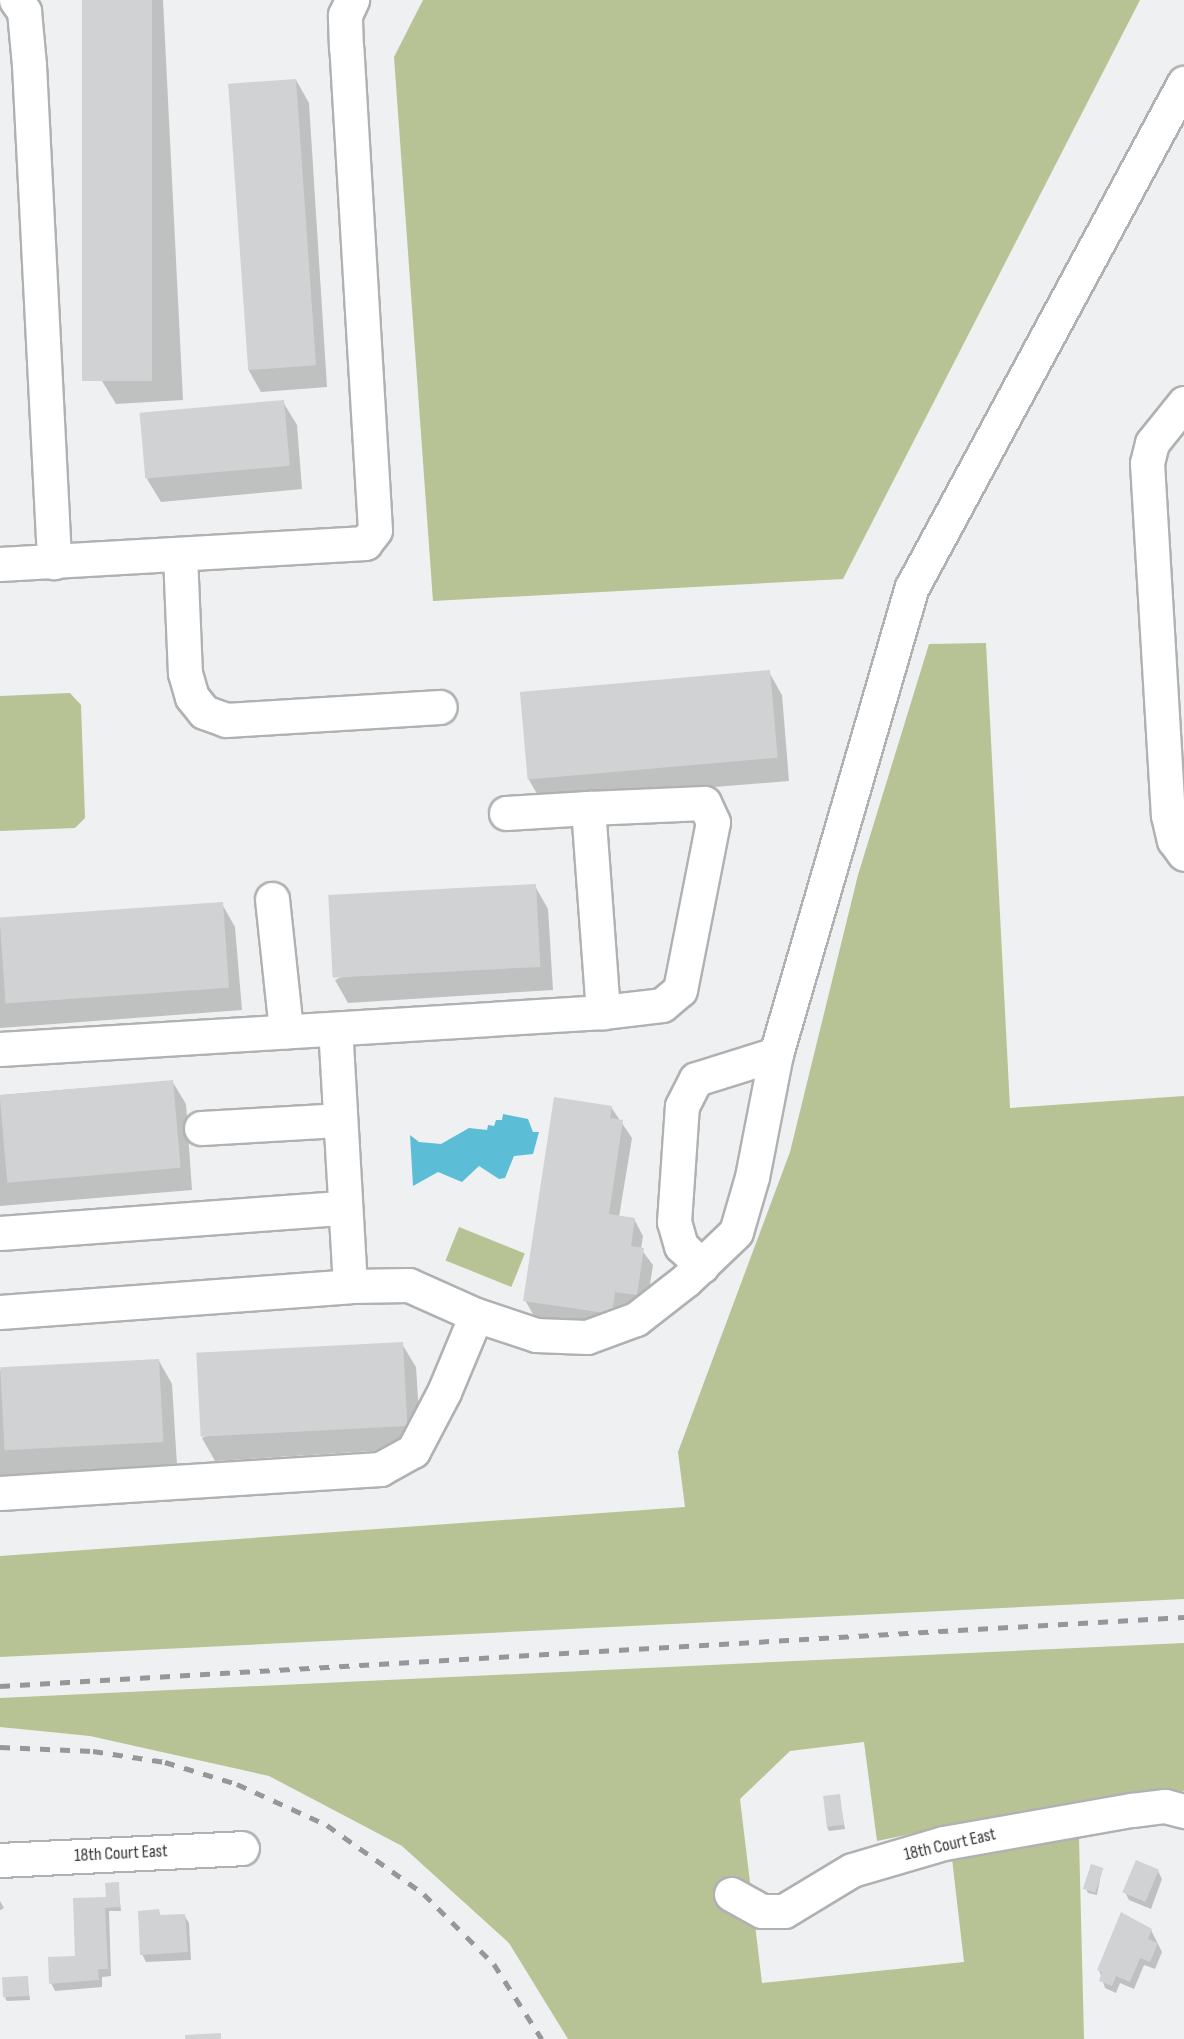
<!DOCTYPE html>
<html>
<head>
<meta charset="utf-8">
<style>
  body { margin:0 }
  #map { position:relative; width:1184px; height:2039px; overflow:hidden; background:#eff0f1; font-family:"Sofia Sans Condensed",sans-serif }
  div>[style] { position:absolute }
  .green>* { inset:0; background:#b7c394; transform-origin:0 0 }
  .water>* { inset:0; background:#5bbed6 }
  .shadow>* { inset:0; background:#0003; transform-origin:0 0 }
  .building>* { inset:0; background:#d0d2d3; transform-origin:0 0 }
  .roads { filter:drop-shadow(2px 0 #b0b1b2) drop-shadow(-2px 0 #b0b1b2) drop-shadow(0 2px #b0b1b2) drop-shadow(0 -2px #b0b1b2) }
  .minor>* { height:33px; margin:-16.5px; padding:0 16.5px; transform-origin:16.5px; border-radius:16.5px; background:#fff }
  .rail>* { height:4.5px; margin-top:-2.25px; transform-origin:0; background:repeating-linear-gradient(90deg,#979798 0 10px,transparent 0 20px) }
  span { translate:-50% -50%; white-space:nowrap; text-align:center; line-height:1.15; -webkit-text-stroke:6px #fff; paint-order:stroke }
  .street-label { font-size:18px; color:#373738 }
</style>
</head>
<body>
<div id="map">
  <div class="green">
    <div style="clip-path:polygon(423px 0,1140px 0,843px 579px,433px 601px,394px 57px)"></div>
    <div style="clip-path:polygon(986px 643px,1010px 1108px,1184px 1096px,1184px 1599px,0 1657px,0 1556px,685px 1507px,678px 1452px,790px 1152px,858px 875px,929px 644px)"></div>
    <div style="clip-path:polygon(70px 693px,81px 705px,85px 818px,75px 828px,0 831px,0 696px)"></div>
    <div style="left:459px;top:1227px;width:71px;height:36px;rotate:22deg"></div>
    <div style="clip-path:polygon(1184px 1643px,1184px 1791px,1006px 1814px,877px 1841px,864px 1742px,790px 1751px,740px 1799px,762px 1983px,964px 1962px,951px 1850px,1079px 1838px,1084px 2039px,568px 2039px,509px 1943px,402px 1846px,269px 1776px,90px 1736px,0 1727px,0 1698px)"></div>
  </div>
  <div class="water">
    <div style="clip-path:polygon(503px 1114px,528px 1119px,533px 1132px,539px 1132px,533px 1154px,514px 1156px,505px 1178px,499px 1179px,479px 1166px,462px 1182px,438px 1172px,413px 1186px,410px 1135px,419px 1142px,441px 1144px,469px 1128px,487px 1130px,488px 1125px,494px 1126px,496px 1120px,502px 1120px)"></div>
  </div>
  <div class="shadow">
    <div style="clip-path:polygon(84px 0,163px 0,183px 400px,116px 404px,102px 381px)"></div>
    <div style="clip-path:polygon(296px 80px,309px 103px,327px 387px,261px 392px,248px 369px)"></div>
    <div style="clip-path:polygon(283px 402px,297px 425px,302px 489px,161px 502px,147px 479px)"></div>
    <div style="clip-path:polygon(769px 672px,782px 695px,789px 781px,541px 801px,528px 778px)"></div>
    <div style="clip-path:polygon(535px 886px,548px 909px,553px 990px,348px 1003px,335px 980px)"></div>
    <div style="clip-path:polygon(222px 904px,235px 927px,242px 1010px,0 1028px,0 920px)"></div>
    <div style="clip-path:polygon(172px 1081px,186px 1104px,192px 1190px,0 1206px,0 1095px)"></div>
    <div style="clip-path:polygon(611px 1107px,632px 1138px,619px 1217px,634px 1219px,643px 1236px,641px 1249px,653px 1265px,646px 1311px,620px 1330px,534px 1316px,525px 1300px)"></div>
    <div style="clip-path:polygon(402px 1344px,416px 1367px,421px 1448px,215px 1461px,202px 1438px)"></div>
    <div style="clip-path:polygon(159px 1361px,172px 1384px,177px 1465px,0 1476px,0 1370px)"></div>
    <div style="clip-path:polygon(839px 1796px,845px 1829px,829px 1831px,827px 1827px)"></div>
    <div style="clip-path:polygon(1102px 1869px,1097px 1895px,1088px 1893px,1086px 1889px)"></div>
    <div style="clip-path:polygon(1158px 1871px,1162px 1879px,1151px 1909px,1129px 1900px,1125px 1892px)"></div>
    <div style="clip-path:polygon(118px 1884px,121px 1911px,109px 1911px,111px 1976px,102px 1977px,102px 1987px,55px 1991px,51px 1983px,77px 1958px,75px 1900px,108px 1904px)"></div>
    <div style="left:0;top:1901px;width:8px;height:58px;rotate:60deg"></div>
    <div style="clip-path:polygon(158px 1911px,162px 1917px,184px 1915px,189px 1923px,191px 1960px,146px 1962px,142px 1954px)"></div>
    <div style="clip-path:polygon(1151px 1930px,1162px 1952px,1155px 1969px,1144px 1965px,1134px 1989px,1120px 1983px,1116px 1993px,1105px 1988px,1099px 1970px)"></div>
    <div style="clip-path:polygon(27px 1977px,30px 2000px,7px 2001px,5px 1998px)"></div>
  </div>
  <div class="building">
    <div style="left:82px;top:0;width:70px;height:381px"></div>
    <div style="left:296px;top:79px;width:287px;height:68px;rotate:86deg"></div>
    <div style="left:284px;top:400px;width:66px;height:145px;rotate:85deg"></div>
    <div style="left:770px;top:670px;width:88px;height:251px;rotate:85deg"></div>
    <div style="left:536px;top:884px;width:83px;height:208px;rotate:87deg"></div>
    <div style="left:223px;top:902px;width:86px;height:224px;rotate:86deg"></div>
    <div style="left:173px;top:1080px;width:88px;height:174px;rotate:85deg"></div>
    <div style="clip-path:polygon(554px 1097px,612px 1106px,610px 1118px,623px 1120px,609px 1214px,635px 1218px,631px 1246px,644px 1248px,637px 1295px,615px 1292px,612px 1314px,523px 1301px)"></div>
    <div style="left:403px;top:1342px;width:84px;height:207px;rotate:87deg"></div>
    <div style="left:159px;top:1359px;width:83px;height:159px;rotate:87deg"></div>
    <div style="left:840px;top:1794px;width:31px;height:17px;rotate:83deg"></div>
    <div style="left:1136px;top:1860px;width:25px;height:35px;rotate:23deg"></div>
    <div style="left:1091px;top:1864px;width:13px;height:26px;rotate:18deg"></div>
    <div style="clip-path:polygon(119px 1882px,120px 1907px,105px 1908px,108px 1969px,98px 1969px,99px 1980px,49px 1984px,48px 1957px,75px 1956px,73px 1898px,106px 1897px,105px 1883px)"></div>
    <div style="clip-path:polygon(159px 1909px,160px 1915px,185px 1914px,188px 1952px,140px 1955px,138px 1911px)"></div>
    <div style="clip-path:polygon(1121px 1912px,1152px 1929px,1148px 1939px,1158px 1943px,1150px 1962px,1140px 1958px,1130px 1982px,1116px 1976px,1112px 1986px,1099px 1981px,1102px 1972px,1097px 1970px)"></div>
    <div style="left:28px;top:1976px;width:20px;height:26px;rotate:87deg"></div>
    <div style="clip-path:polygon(221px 2033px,221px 2039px,185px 2039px,185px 2035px)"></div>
  </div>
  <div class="roads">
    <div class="minor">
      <div style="left:16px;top:0;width:14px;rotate:54deg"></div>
      <div style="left:24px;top:11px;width:54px;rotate:84.7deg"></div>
      <div style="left:29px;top:65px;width:498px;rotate:87.1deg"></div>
      <div style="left:1184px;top:403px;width:51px;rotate:128.7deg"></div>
      <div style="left:1152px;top:443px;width:21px;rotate:104deg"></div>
      <div style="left:1147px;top:463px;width:353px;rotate:86.6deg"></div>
      <div style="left:1168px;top:815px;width:26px;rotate:77deg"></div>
      <div style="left:1174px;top:840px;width:17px;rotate:54deg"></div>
      <div style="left:180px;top:555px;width:118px;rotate:87.6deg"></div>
      <div style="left:185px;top:673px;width:25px;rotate:74deg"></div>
      <div style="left:192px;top:697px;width:19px;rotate:51deg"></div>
      <div style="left:204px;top:712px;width:23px;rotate:20deg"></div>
      <div style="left:226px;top:720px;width:214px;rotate:-3.5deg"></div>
      <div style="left:0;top:564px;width:366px;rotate:-3.3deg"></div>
      <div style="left:365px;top:543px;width:16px;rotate:-52deg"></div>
      <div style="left:375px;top:530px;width:483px;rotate:-93.4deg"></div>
      <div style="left:346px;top:48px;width:33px;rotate:-92deg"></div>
      <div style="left:345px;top:15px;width:17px;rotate:-65deg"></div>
      <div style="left:506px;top:813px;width:82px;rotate:-3.5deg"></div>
      <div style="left:272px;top:899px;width:133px;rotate:83.9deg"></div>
      <div style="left:0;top:1049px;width:604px;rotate:-3.51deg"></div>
      <div style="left:603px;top:1012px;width:59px;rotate:-6.8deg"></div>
      <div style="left:662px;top:1005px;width:23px;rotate:-40deg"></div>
      <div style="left:680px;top:990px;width:171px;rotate:-78.9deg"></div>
      <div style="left:713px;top:822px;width:21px;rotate:-115deg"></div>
      <div style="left:704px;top:803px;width:116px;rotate:177.5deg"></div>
      <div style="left:588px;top:808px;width:205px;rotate:85.8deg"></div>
      <div style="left:201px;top:1128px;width:138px;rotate:-3.3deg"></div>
      <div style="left:0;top:1233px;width:344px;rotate:-4.2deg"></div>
      <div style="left:702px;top:1266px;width:29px;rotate:-136deg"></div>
      <div style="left:681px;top:1246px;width:25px;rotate:-106deg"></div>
      <div style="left:674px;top:1222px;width:116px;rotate:-86.1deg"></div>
      <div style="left:682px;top:1106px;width:30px;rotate:-63deg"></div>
      <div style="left:696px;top:1079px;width:84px;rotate:-17.4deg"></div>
      <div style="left:0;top:1312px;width:351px;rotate:-4.2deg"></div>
      <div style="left:476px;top:1315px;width:63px;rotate:18.4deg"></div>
      <div style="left:536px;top:1335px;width:51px;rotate:2.2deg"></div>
      <div style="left:587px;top:1337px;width:52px;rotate:-20.2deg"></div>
      <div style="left:636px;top:1319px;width:63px;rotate:-38deg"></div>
      <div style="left:686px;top:1280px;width:69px;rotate:-43.8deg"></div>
      <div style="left:736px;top:1232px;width:57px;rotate:-73.8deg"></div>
      <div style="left:752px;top:1177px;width:125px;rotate:-79deg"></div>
      <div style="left:776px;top:1054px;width:486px;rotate:-73.8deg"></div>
      <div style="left:912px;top:587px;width:573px;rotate:-61.65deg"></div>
      <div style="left:0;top:1493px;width:381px;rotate:-3.6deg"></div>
      <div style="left:380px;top:1469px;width:38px;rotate:-29deg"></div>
      <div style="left:413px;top:1451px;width:67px;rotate:-62.3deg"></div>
      <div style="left:444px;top:1392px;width:83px;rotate:-67.4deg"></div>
      <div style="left:476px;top:1315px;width:73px;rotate:-155.9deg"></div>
      <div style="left:409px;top:1285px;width:59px;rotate:179deg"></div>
      <div style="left:350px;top:1286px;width:257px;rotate:-93.3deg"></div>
      <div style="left:0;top:1860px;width:242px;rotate:-2.8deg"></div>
      <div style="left:731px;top:1894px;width:35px;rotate:29deg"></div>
      <div style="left:762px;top:1911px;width:22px"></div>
      <div style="left:784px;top:1911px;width:79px;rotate:-31.1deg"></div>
      <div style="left:852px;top:1870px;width:96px;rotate:-16.4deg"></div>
      <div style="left:944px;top:1843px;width:191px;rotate:-10deg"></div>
      <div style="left:1132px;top:1810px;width:33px;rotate:-7deg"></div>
      <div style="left:1165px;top:1806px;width:20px;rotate:15deg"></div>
    </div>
  </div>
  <div class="rail">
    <div style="left:0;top:1686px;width:1186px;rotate:-3.34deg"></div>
    <div style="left:0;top:1747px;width:93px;rotate:2.5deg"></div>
    <div style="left:93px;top:1751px;width:73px;rotate:8.7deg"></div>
    <div style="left:165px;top:1762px;width:75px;rotate:17deg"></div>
    <div style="left:237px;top:1784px;width:99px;rotate:24.5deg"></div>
    <div style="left:327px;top:1825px;width:119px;rotate:35.4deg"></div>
    <div style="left:424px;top:1894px;width:99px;rotate:45deg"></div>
    <div style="left:494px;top:1964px;width:89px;rotate:57.4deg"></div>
  </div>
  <div class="street-label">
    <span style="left:950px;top:1845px;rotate:-13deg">18th Court East</span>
    <span style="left:121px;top:1854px;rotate:-3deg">18th Court East</span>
  </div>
</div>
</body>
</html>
